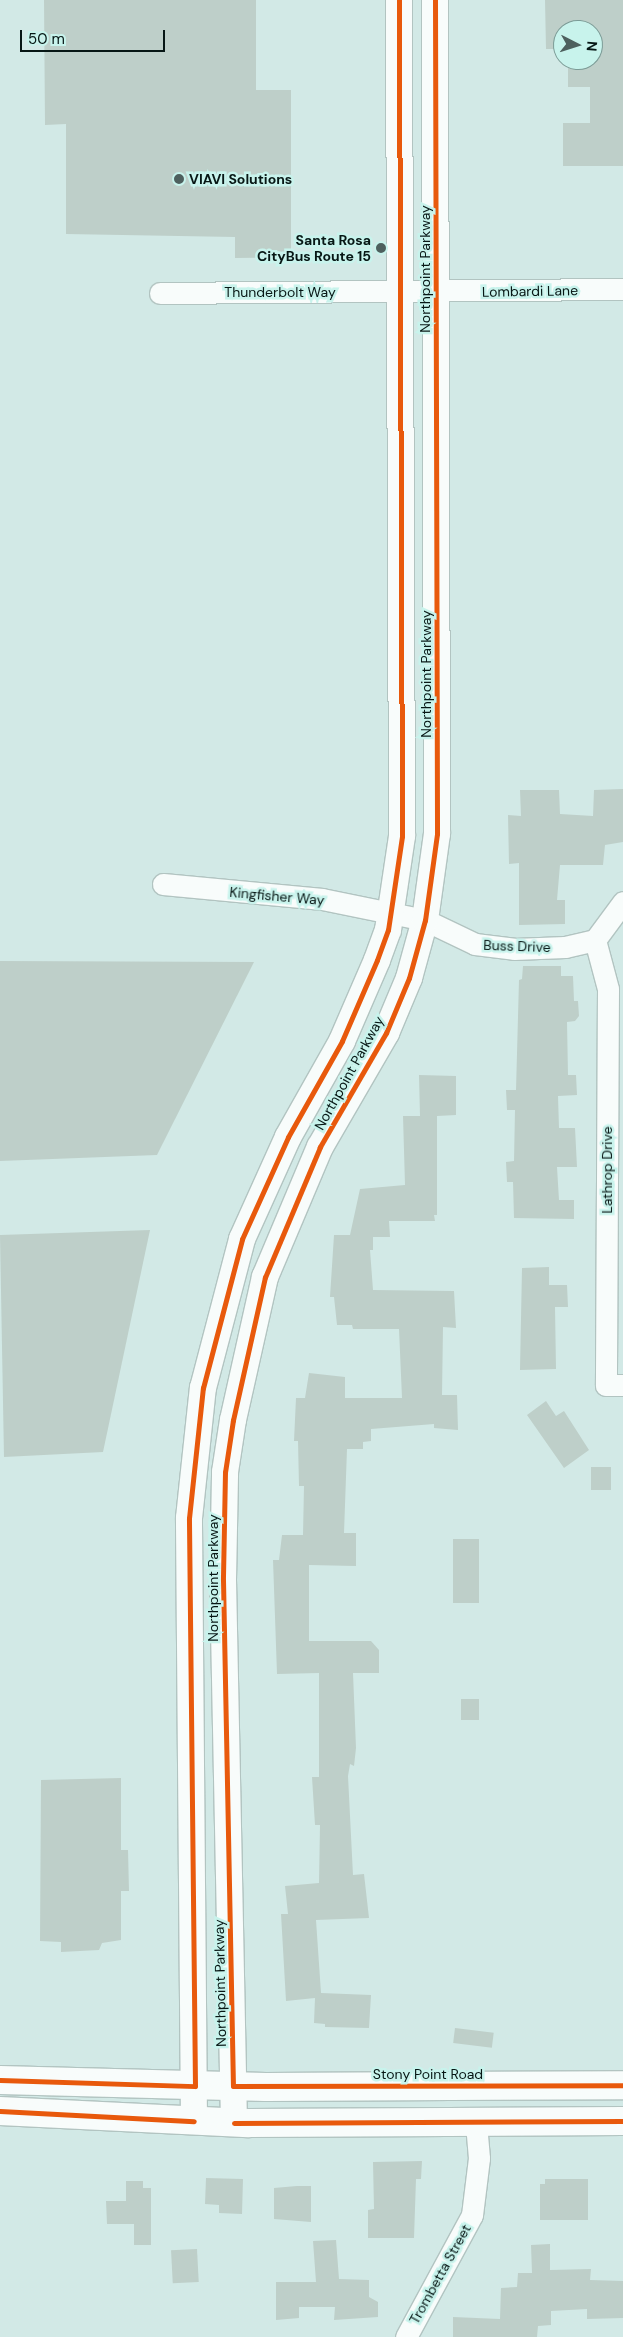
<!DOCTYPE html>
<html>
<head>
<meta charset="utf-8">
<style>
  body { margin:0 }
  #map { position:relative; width:623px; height:2337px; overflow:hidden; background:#d2e9e6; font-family:"DM Sans",sans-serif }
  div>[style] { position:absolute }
  .building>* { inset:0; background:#becfc9; transform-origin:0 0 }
  .roads { filter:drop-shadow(1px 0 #b2c4c1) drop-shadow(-1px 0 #b2c4c1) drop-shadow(0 1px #b2c4c1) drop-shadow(0 -1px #b2c4c1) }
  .minor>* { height:21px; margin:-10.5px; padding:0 10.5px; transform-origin:10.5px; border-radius:10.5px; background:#f8fcfb }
  .tertiary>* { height:26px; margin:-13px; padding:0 13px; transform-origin:13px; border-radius:13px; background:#f8fcfb }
  .secondary>* { height:28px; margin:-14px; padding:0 14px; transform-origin:14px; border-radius:14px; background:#f8fcfb }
  .cycleway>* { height:5px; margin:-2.5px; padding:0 2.5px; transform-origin:2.5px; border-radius:2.5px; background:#e8590c }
  .dots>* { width:14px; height:14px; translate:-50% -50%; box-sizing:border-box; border:2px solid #c8f3ec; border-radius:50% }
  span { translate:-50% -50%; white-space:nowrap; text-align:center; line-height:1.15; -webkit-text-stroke:5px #c8f3ec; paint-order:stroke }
  .poi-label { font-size:14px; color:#071715; font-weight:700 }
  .left { translate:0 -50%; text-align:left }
  .right { translate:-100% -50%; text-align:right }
  .street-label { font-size:14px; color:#071715 }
  .north { position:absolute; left:553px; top:20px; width:50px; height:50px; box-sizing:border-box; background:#c8f3ec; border:1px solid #7b9b96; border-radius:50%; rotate:95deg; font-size:14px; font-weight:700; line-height:20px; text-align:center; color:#071715 }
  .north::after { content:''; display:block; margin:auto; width:18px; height:22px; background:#4e605e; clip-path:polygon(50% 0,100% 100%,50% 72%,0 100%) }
  .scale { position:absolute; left:20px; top:30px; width:145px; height:22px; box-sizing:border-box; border:2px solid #071715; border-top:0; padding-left:6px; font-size:15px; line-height:18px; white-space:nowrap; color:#071715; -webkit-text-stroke:4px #c8f3ec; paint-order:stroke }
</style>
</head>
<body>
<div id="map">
  <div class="building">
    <div style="clip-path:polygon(44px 0,256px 0,256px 90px,291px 90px,291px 257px,235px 258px,235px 237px,66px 234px,66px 124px,45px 125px)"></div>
    <div style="clip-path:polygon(545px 0,623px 0,623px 166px,563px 166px,563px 123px,590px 123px,590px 87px,568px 87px,568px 60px,593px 60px,593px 30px,563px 30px,563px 49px,546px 49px)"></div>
    <div style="clip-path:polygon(623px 789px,623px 842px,605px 845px,603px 865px,560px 865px,557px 900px,565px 900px,565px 924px,519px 925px,519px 863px,509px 864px,508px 815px,521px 816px,520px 790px,559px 790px,560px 814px,593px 816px,594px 790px)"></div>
    <div style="clip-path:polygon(0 961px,254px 962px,157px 1155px,0 1161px)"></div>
    <div style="clip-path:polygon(523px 966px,561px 966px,561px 976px,573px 976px,574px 1001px,578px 1001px,579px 1016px,575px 1021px,567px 1022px,568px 1075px,576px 1075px,577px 1095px,558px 1096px,559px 1128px,575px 1128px,577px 1167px,557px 1167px,559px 1200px,574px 1200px,574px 1219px,514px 1218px,513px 1182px,507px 1182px,506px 1162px,514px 1161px,515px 1110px,507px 1110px,506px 1090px,516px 1090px,519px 980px,522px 979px)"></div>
    <div style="clip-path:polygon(419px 1075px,456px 1076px,456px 1115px,437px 1116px,437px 1215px,434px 1215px,435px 1221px,389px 1221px,390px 1237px,373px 1237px,373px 1250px,370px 1250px,373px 1290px,454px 1291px,456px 1328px,443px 1327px,442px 1395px,457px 1395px,458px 1430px,434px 1428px,434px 1424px,371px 1429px,371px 1441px,363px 1442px,363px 1449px,347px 1449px,344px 1533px,356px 1533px,356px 1566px,309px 1565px,309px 1641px,371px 1641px,379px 1650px,379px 1673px,353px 1673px,356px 1748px,354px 1766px,350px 1764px,348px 1776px,353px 1875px,364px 1874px,369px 1918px,316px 1920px,321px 1993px,371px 1995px,369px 2028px,325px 2027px,325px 2024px,314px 2023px,315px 1998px,286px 2001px,281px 1914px,288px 1914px,285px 1886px,319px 1883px,320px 1825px,315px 1825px,312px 1777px,319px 1777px,319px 1673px,277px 1674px,273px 1560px,279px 1560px,282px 1535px,303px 1535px,304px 1486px,299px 1486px,298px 1441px,294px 1441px,296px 1398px,305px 1398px,309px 1373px,345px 1377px,345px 1398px,402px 1398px,399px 1329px,353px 1329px,352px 1325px,337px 1325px,334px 1297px,330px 1297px,334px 1235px,350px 1235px,360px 1189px,405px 1185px,403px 1116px,420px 1116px)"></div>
    <div style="clip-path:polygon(150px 1230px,103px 1452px,4px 1457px,0 1235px)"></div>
    <div style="clip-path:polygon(549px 1267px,549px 1285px,567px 1285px,568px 1307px,555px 1307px,556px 1369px,520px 1370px,522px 1268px)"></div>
    <div style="clip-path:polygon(546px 1401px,556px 1416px,564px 1411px,589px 1450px,564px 1468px,527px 1415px)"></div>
    <div style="left:591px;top:1467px;width:20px;height:23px"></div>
    <div style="left:453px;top:1539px;width:26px;height:64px"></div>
    <div style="left:479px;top:1699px;width:21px;height:18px;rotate:90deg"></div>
    <div style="clip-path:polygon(121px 1778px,121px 1850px,128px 1850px,129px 1891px,121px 1891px,121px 1940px,102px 1943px,99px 1950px,61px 1952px,61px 1942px,40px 1941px,41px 1780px)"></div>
    <div style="left:455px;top:2028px;width:39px;height:15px;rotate:7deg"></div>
    <div style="clip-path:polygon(422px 2161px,421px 2179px,416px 2179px,414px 2238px,368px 2238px,368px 2210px,374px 2209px,373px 2162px)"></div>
    <div style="clip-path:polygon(206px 2178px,243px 2179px,242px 2214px,219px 2213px,219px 2205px,205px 2204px)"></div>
    <div style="clip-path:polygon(545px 2179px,588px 2179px,588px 2220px,540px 2220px,540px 2184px,545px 2184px)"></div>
    <div style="clip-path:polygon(126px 2181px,143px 2181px,143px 2188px,151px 2188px,151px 2245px,134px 2245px,134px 2224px,107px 2224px,106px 2201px,126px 2201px)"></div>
    <div style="clip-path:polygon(297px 2186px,311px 2186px,311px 2222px,274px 2219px,274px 2188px)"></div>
    <div style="clip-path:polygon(336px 2240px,339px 2279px,369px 2280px,369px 2297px,378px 2302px,378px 2317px,334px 2320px,335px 2307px,299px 2307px,299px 2318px,276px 2320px,276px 2282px,316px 2282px,313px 2241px)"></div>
    <div style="clip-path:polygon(550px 2244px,550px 2270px,591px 2269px,590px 2280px,623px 2281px,623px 2318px,587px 2319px,587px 2309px,551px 2311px,551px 2325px,538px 2326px,537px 2337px,453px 2337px,453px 2317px,500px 2319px,501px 2288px,517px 2287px,518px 2273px,532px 2273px,531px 2245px)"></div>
    <div style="left:197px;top:2249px;width:33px;height:26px;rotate:87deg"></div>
  </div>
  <div class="roads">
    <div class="minor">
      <div style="left:160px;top:293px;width:463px;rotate:-0.5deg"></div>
      <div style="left:163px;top:884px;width:160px;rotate:5.4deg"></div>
      <div style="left:322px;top:899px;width:105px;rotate:11.5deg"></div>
      <div style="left:425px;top:920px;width:55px;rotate:25.6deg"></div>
      <div style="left:475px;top:944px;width:39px;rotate:7deg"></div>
      <div style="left:514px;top:949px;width:51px;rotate:-2.2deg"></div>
      <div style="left:565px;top:947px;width:31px;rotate:-13deg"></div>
      <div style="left:595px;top:940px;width:47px;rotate:-53.6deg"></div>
      <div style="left:595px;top:940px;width:51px;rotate:75.1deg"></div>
      <div style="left:608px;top:989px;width:396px;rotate:90.3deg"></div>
      <div style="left:606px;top:1385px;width:17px"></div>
      <div style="left:406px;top:2337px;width:139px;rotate:-61.6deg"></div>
      <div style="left:472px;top:2215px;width:57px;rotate:-83deg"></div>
      <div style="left:479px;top:2158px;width:37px;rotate:-95deg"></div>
    </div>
    <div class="tertiary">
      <div style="left:194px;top:2121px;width:603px;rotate:-90.48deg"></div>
      <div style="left:189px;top:1518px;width:131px;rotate:-83.9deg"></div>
      <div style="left:203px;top:1388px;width:154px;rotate:-75.3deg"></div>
      <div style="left:242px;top:1239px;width:112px;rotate:-65.7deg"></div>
      <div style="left:288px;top:1137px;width:110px;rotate:-60.6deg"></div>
      <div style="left:342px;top:1041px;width:88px;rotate:-66.6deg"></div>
      <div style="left:377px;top:960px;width:32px;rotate:-70deg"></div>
      <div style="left:388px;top:930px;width:95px;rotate:-81.5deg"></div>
      <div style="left:402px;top:836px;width:836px;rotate:-90.21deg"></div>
      <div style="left:234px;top:2123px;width:543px;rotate:-91.16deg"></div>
      <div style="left:223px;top:1580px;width:108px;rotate:-88.9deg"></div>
      <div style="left:225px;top:1472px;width:53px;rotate:-81.3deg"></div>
      <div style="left:233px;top:1420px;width:147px;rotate:-77.4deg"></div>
      <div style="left:265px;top:1277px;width:141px;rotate:-67.1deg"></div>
      <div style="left:320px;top:1147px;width:132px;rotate:-59.9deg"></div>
      <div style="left:386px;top:1033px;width:60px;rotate:-67.3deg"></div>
      <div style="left:409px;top:978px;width:60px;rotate:-74.6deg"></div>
      <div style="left:425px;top:920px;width:87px;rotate:-82.1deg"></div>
      <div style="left:437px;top:834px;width:834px;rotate:-90.14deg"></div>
    </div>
    <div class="secondary">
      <div style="left:0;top:2080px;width:266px;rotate:1.5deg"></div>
      <div style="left:266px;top:2087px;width:357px;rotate:-0.3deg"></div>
      <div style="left:0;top:2111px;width:249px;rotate:2.8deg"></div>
      <div style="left:249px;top:2123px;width:374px;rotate:-0.3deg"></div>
    </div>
  </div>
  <div class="cycleway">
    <div style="left:435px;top:0;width:834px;rotate:89.86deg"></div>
    <div style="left:437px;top:834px;width:87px;rotate:97.9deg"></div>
    <div style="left:425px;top:920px;width:60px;rotate:105.4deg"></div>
    <div style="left:409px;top:978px;width:60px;rotate:112.7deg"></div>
    <div style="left:386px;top:1033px;width:132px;rotate:120.1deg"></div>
    <div style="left:320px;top:1147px;width:141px;rotate:112.9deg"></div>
    <div style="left:265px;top:1277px;width:147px;rotate:102.6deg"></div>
    <div style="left:233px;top:1420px;width:53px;rotate:98.7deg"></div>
    <div style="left:225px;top:1472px;width:108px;rotate:91.1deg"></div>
    <div style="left:223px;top:1580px;width:506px;rotate:88.87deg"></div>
    <div style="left:233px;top:2086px;width:390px;rotate:-0.1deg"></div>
    <div style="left:0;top:2080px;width:195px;rotate:1.8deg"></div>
    <div style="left:195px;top:2086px;width:568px;rotate:-90.61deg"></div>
    <div style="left:189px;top:1518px;width:131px;rotate:-83.9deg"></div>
    <div style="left:203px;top:1388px;width:154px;rotate:-75.3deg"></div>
    <div style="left:242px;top:1239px;width:112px;rotate:-65.7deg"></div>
    <div style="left:288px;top:1137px;width:110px;rotate:-60.6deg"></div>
    <div style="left:342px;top:1041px;width:88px;rotate:-66.6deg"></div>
    <div style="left:377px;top:960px;width:32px;rotate:-70deg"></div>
    <div style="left:388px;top:930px;width:95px;rotate:-81.5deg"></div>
    <div style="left:402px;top:836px;width:836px;rotate:-90.21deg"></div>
    <div style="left:0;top:2111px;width:194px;rotate:3deg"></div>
    <div style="left:234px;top:2123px;width:389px;rotate:-0.3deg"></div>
  </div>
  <div class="dots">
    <div style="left:179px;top:179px;background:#4e605e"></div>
    <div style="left:381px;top:248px;background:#4e605e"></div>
  </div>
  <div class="poi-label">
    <span class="left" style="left:189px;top:179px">VIAVI Solutions</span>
    <span class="right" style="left:371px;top:248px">Santa Rosa<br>CityBus Route 15</span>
  </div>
  <div class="street-label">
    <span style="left:425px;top:269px;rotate:-90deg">Northpoint Parkway</span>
    <span style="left:530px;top:291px;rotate:-1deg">Lombardi Lane</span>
    <span style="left:280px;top:292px">Thunderbolt Way</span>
    <span style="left:426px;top:674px;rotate:-90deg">Northpoint Parkway</span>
    <span style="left:277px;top:896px;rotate:5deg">Kingfisher Way</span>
    <span style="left:517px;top:946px;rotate:2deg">Buss Drive</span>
    <span style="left:349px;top:1073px;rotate:-61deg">Northpoint Parkway</span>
    <span style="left:607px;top:1170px;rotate:-90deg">Lathrop Drive</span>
    <span style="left:213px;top:1578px;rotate:-90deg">Northpoint Parkway</span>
    <span style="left:220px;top:1983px;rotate:-91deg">Northpoint Parkway</span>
    <span style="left:428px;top:2074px">Stony Point Road</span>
    <span style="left:440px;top:2274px;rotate:-61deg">Trombetta Street</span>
  </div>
  <div class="north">N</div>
  <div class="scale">50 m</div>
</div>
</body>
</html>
